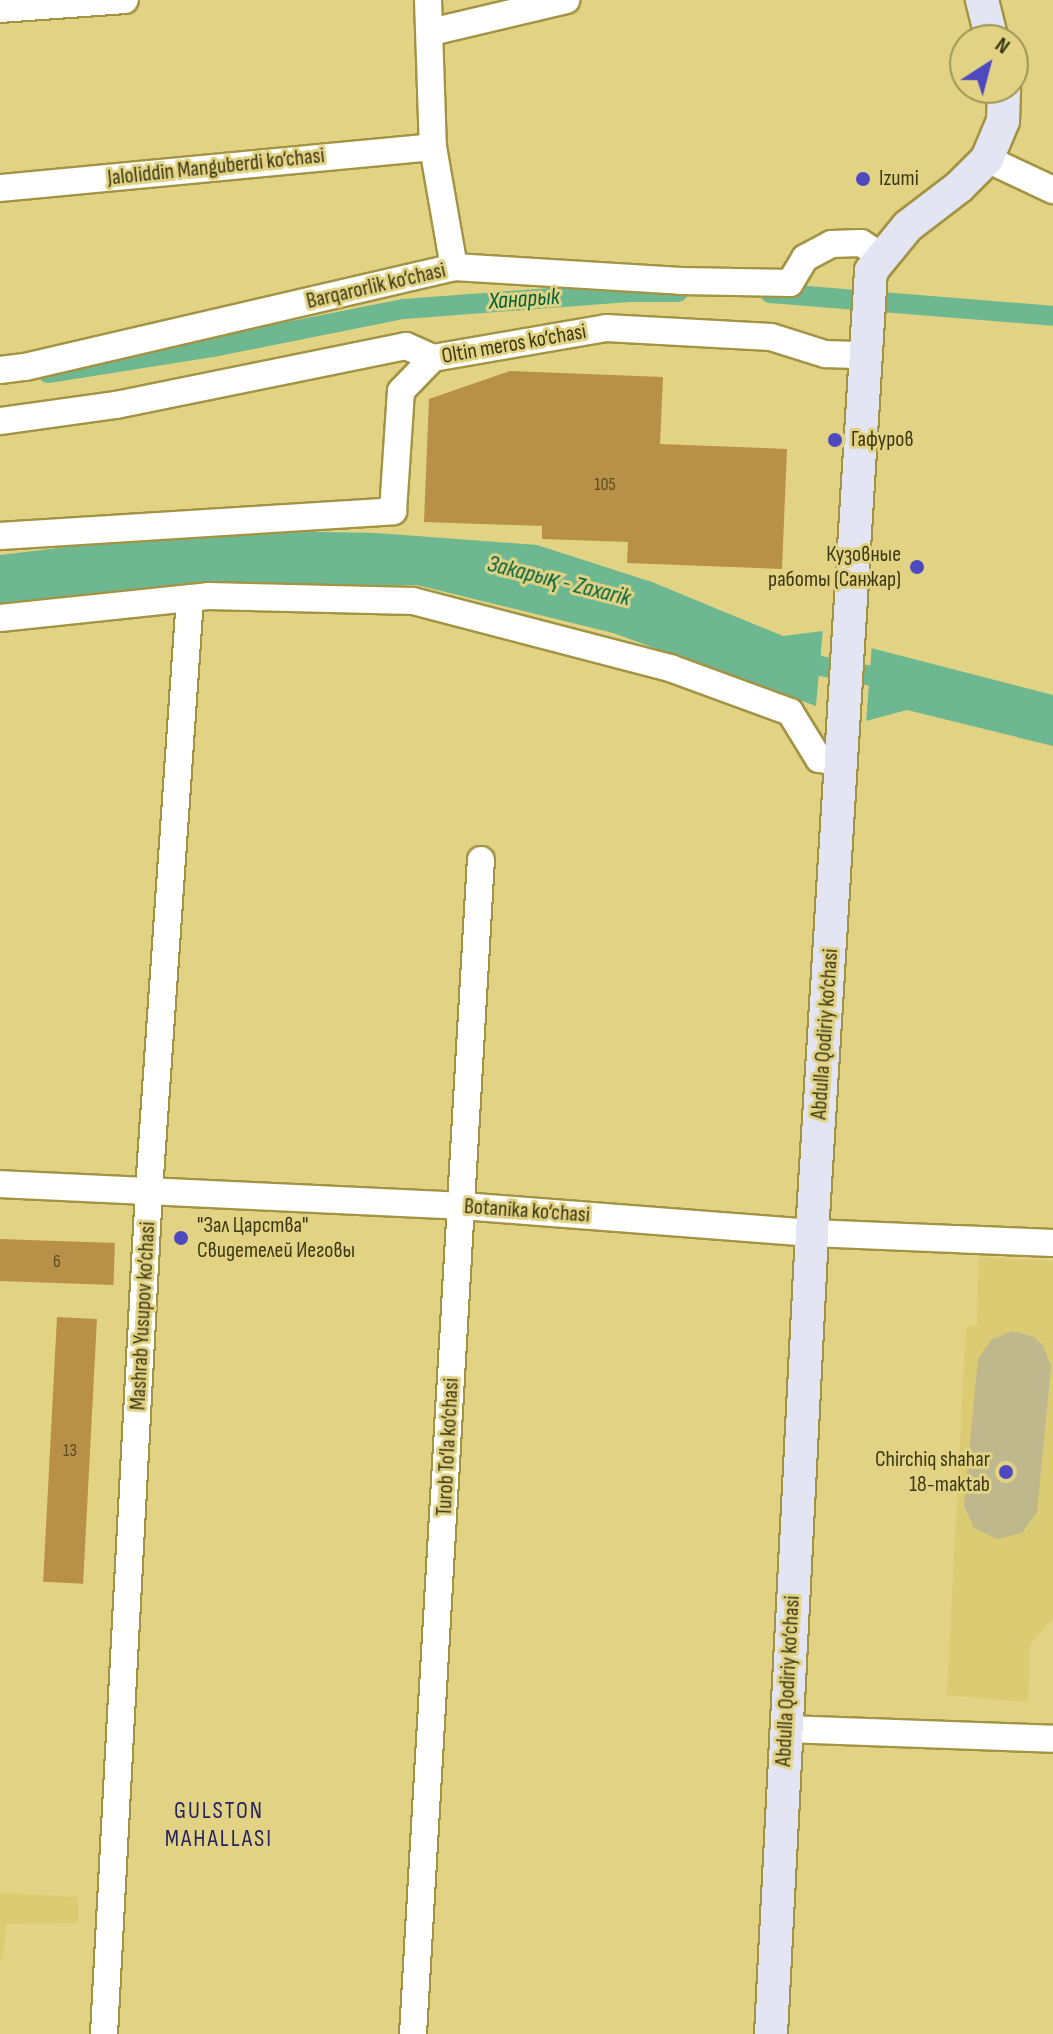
<!DOCTYPE html>
<html>
<head>
<meta charset="utf-8">
<style>
  body { margin:0 }
  #map { position:relative; width:1053px; height:2034px; overflow:hidden; background:#e1d383; font-family:"Sofia Sans Condensed",sans-serif }
  div>[style] { position:absolute }
  .built>* { inset:0; background:#dbcb72 }
  .green>* { inset:0; background:#bfb88c }
  .water>* { inset:0; background:#6eb891 }
  .pier>* { inset:0; background:#e1d383 }
  .canal>* { height:20px; margin:-10px; padding:0 10px; transform-origin:10px; border-radius:10px; background:#6eb891 }
  .building>* { inset:0; background:#b99048; transform-origin:0 0 }
  .roads { filter:drop-shadow(2px 0 #a29444) drop-shadow(-2px 0 #a29444) drop-shadow(0 2px #a29444) drop-shadow(0 -2px #a29444) }
  .minor>* { height:26px; margin:-13px; padding:0 13px; transform-origin:13px; border-radius:13px; background:#fff }
  .major>* { height:32px; margin:-16px; padding:0 16px; transform-origin:16px; border-radius:16px; background:#e3e5f3 }
  .dots>* { width:22px; height:22px; translate:-50% -50%; box-sizing:border-box; border:4px solid #e1d383; border-radius:50% }
  span { translate:-50% -50%; white-space:nowrap; text-align:center; line-height:1.15; -webkit-text-stroke:6px #e1d383; paint-order:stroke }
  .number-label { font-size:18px; color:#5c4d22 }
  .number-label span { -webkit-text-stroke-width:0 }
  .street-label { font-size:22px; color:#3d3716 }
  .poi-label { font-size:22px; color:#3d3716 }
  .left { translate:0 -50%; text-align:left }
  .right { translate:-100% -50%; text-align:right }
  .water-label { font-size:24px; color:#00613d; font-style:italic }
  .neighbourhood-label { font-size:24px; color:#26245e; letter-spacing:2px }
  .north { position:absolute; left:949px; top:24px; width:80px; height:80px; box-sizing:border-box; background:#e1d383; border:2px solid #9f9557; border-radius:50%; rotate:36deg; font-size:22px; font-weight:700; line-height:32px; text-align:center; color:#3d3716 }
  .north::after { content:''; display:block; margin:auto; width:28px; height:36px; background:#4f49c0; clip-path:polygon(50% 0,100% 100%,50% 72%,0 100%) }
</style>
</head>
<body>
<div id="map">
  <div class="built">
    <div style="clip-path:polygon(979px 1257px,1053px 1261px,1053px 1618px,1030px 1644px,1028px 1702px,947px 1695px,966px 1326px,977px 1326px)"></div>
    <div style="clip-path:polygon(0 1893px,78px 1897px,78px 1923px,6px 1924px,3px 1959px,0 1959px)"></div>
  </div>
  <div class="green">
    <div style="clip-path:polygon(1012px 1331px,1034px 1337px,1043px 1345px,1051px 1367px,1037px 1512px,1022px 1533px,997px 1539px,974px 1528px,964px 1505px,978px 1359px,991px 1340px)"></div>
  </div>
  <div class="water">
    <div style="clip-path:polygon(209px 530px,377px 533px,537px 545px,652px 582px,783px 636px,823px 631px,816px 706px,613px 633px,417px 585px,252px 588px,0 609px,0 555px)"></div>
    <div style="clip-path:polygon(871px 648px,1053px 695px,1053px 746px,907px 710px,866px 721px)"></div>
  </div>
  <div class="pier">
    <div style="clip-path:polygon(823px 627px,827px 632px,816px 710px,823px 631px)"></div>
    <div style="clip-path:polygon(872px 644px,866px 721px,865px 725px,862px 721px,868px 647px)"></div>
  </div>
  <div class="canal">
    <div style="left:770px;top:293px;width:284px;rotate:4.6deg"></div>
    <div style="left:48px;top:373px;width:167px;rotate:-9deg"></div>
    <div style="left:213px;top:347px;width:195px;rotate:-11.3deg"></div>
    <div style="left:404px;top:309px;width:229px;rotate:-4.3deg"></div>
    <div style="left:632px;top:292px;width:46px"></div>
    <div style="left:795px;top:661px;width:100px;rotate:11deg"></div>
  </div>
  <div class="building">
    <div style="clip-path:polygon(510px 371px,663px 377px,660px 444px,787px 449px,782px 569px,627px 563px,628px 542px,542px 539px,542px 526px,424px 522px,429px 399px)"></div>
    <div style="left:0;top:1239px;width:115px;height:42px;rotate:2deg"></div>
    <div style="left:57px;top:1317px;width:40px;height:265px;rotate:3deg"></div>
  </div>
  <div class="roads">
    <div class="minor">
      <div style="left:428px;top:0;width:147px;rotate:88.1deg"></div>
      <div style="left:433px;top:147px;width:122px;rotate:80.1deg"></div>
      <div style="left:0;top:9px;width:125px;rotate:-4.1deg"></div>
      <div style="left:431px;top:32px;width:139px;rotate:-13.3deg"></div>
      <div style="left:987px;top:159px;width:73px;rotate:25.2deg"></div>
      <div style="left:0;top:188px;width:435px;rotate:-5.4deg"></div>
      <div style="left:0;top:370px;width:25px;rotate:-7deg"></div>
      <div style="left:25px;top:367px;width:441px;rotate:-13.1deg"></div>
      <div style="left:454px;top:267px;width:227px;rotate:3.5deg"></div>
      <div style="left:681px;top:281px;width:109px;rotate:1.1deg"></div>
      <div style="left:790px;top:283px;width:29px;rotate:-59deg"></div>
      <div style="left:805px;top:258px;width:30px;rotate:-28deg"></div>
      <div style="left:831px;top:244px;width:30px;rotate:-2deg"></div>
      <div style="left:861px;top:243px;width:24px;rotate:33deg"></div>
      <div style="left:0;top:421px;width:117px;rotate:-7.9deg"></div>
      <div style="left:116px;top:405px;width:296px;rotate:-11.5deg"></div>
      <div style="left:406px;top:346px;width:30px;rotate:24deg"></div>
      <div style="left:0;top:536px;width:394px;rotate:-3.6deg"></div>
      <div style="left:393px;top:511px;width:120px;rotate:-86.2deg"></div>
      <div style="left:401px;top:391px;width:46px;rotate:-45.9deg"></div>
      <div style="left:433px;top:358px;width:176px;rotate:-9.8deg"></div>
      <div style="left:606px;top:328px;width:165px;rotate:3.1deg"></div>
      <div style="left:771px;top:337px;width:57px;rotate:17.5deg"></div>
      <div style="left:825px;top:354px;width:38px;rotate:2deg"></div>
      <div style="left:0;top:618px;width:209px;rotate:-6deg"></div>
      <div style="left:208px;top:596px;width:205px;rotate:1.4deg"></div>
      <div style="left:413px;top:601px;width:266px;rotate:14.6deg"></div>
      <div style="left:670px;top:668px;width:128px;rotate:20.1deg"></div>
      <div style="left:790px;top:712px;width:55px;rotate:58.3deg"></div>
      <div style="left:819px;top:759px;width:24px;rotate:9deg"></div>
      <div style="left:0;top:1184px;width:463px;rotate:2.7deg"></div>
      <div style="left:462px;top:1206px;width:351px;rotate:4.4deg"></div>
      <div style="left:812px;top:1233px;width:241px;rotate:2.4deg"></div>
      <div style="left:785px;top:1729px;width:268px;rotate:2.1deg"></div>
      <div style="left:104px;top:2034px;width:845px;rotate:-86.95deg"></div>
      <div style="left:149px;top:1190px;width:593px;rotate:-86.04deg"></div>
      <div style="left:413px;top:2034px;width:1176px;rotate:-86.69deg"></div>
    </div>
    <div class="major">
      <div style="left:982px;top:0;width:41px;rotate:76deg"></div>
      <div style="left:771px;top:2034px;width:802px;rotate:-87.07deg"></div>
      <div style="left:812px;top:1233px;width:964px;rotate:-86.49deg"></div>
      <div style="left:871px;top:271px;width:58px;rotate:-50.6deg"></div>
      <div style="left:908px;top:226px;width:64px;rotate:-37.4deg"></div>
      <div style="left:959px;top:187px;width:40px;rotate:-45deg"></div>
      <div style="left:987px;top:159px;width:41px;rotate:-67.2deg"></div>
      <div style="left:1003px;top:121px;width:33px;rotate:-88deg"></div>
    </div>
  </div>
  <div class="dots">
    <div style="left:863px;top:179px;background:#4f49c0"></div>
    <div style="left:835px;top:440px;background:#4f49c0"></div>
    <div style="left:917px;top:567px;background:#4f49c0"></div>
    <div style="left:181px;top:1238px;background:#4f49c0"></div>
    <div style="left:1006px;top:1472px;background:#4f49c0"></div>
  </div>
  <div class="number-label">
    <span style="left:605px;top:485px">105</span>
    <span style="left:57px;top:1262px">6</span>
    <span style="left:70px;top:1451px">13</span>
  </div>
  <div class="street-label">
    <span style="left:216px;top:167px;rotate:-6deg">Jaloliddin Manguberdi ko‘chasi</span>
    <span style="left:376px;top:286px;rotate:-13deg">Barqarorlik ko‘chasi</span>
    <span style="left:514px;top:344px;rotate:-10deg">Oltin meros ko‘chasi</span>
    <span style="left:825px;top:1034px;rotate:-86deg">Abdulla Qodiriy ko‘chasi</span>
    <span style="left:527px;top:1211px;rotate:4deg">Botanika ko‘chasi</span>
    <span style="left:143px;top:1316px;rotate:-87deg">Mashrab Yusupov ko‘chasi</span>
    <span style="left:448px;top:1447px;rotate:-87deg">Turob To‘la ko‘chasi</span>
    <span style="left:788px;top:1681px;rotate:-87deg">Abdulla Qodiriy ko‘chasi</span>
  </div>
  <div class="poi-label">
    <span class="left" style="left:879px;top:179px">Izumi</span>
    <span class="left" style="left:851px;top:440px">Гафуров</span>
    <span class="right" style="left:901px;top:567px">Кузовные<br>работы (Санжар)</span>
    <span class="left" style="left:197px;top:1238px">"Зал Царства"<br>Свидетелей Иеговы</span>
    <span class="right" style="left:990px;top:1472px">Chirchiq shahar<br>18-maktab</span>
  </div>
  <div class="water-label">
    <span style="left:524px;top:299px;rotate:-4deg">Ханарык</span>
    <span style="left:559px;top:581px;rotate:14deg">Закарық - Zaxarik</span>
  </div>
  <div class="neighbourhood-label">
    <span style="left:219px;top:1825px">GULSTON<br>MAHALLASI</span>
  </div>
  <div class="north">N</div>
</div>
</body>
</html>
